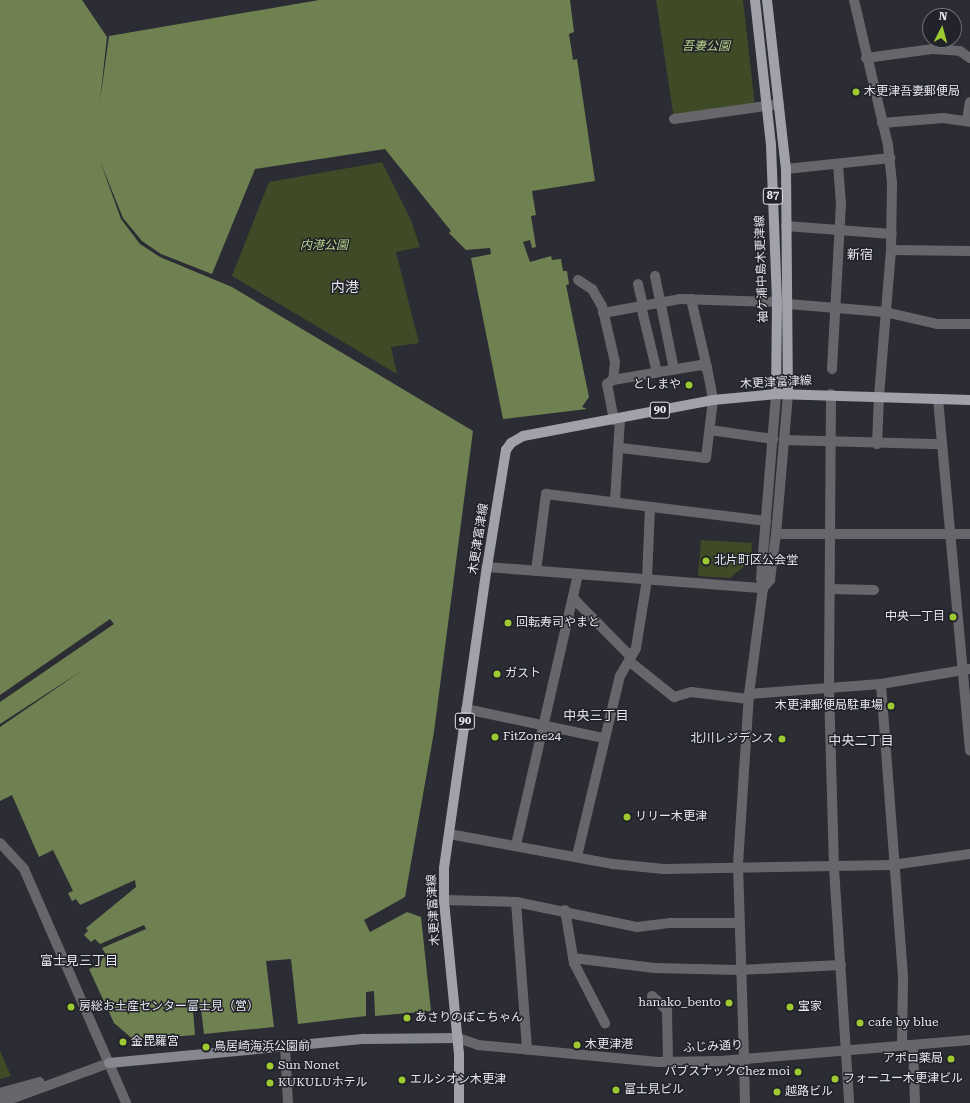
<!DOCTYPE html>
<html>
<head>
<meta charset="utf-8">
<style>
  body { margin:0 }
  #map { position:relative; width:970px; height:1103px; overflow:hidden; background:#2b2c34; font-family:"Roboto Serif","Noto Sans JP",serif }
  div>[style] { position:absolute }
  .green>* { inset:0; background:#3e4b26 }
  .water>* { inset:0; background:#6f8150 }
  .minor>* { height:10px; margin:-5px; padding:0 5px; transform-origin:5px; border-radius:5px; background:#67676b }
  .tertiary>* { height:10px; margin:-5px; padding:0 5px; transform-origin:5px; border-radius:5px; background:#67676b }
  .secondary>* { height:10px; margin:-5px; padding:0 5px; transform-origin:5px; border-radius:5px; background:#87888f }
  .primary>* { height:10px; margin:-5px; padding:0 5px; transform-origin:5px; border-radius:5px; background:#a0a1aa }
  .dots>* { width:11px; height:11px; translate:-50% -50%; box-sizing:border-box; border:2px solid #21222a; border-radius:50% }
  span { translate:-50% -50%; white-space:nowrap; text-align:center; line-height:1.15; -webkit-text-stroke:3px #21222a; paint-order:stroke }
  .shield-label span { padding:1px 3px; background:#21222a; border:1px solid; border-radius:3px; -webkit-text-stroke-width:0 }
  .shield-label { font-size:11px; color:#e6e6ec; font-weight:700 }
  .park-label { font-size:12px; color:#bbd78b; font-style:italic }
  .poi-label { font-size:12px; color:#e6e6ec }
  .left { translate:0 -50%; text-align:left }
  .right { translate:-100% -50%; text-align:right }
  .street-label { font-size:12px; color:#e6e6ec }
  .neighbourhood-label { font-size:13px; color:#e6e6ec }
  .quarter-label { font-size:14px; color:#e6e6ec }
  .north { position:absolute; left:922px; top:8px; width:40px; height:40px; box-sizing:border-box; background:#21222a; border:1px solid #707078; border-radius:50%; rotate:6deg; font-size:11px; font-weight:700; line-height:16px; text-align:center; color:#e6e6ec }
  .north::after { content:''; display:block; margin:auto; width:14px; height:18px; background:#9dca30; clip-path:polygon(50% 0,100% 100%,50% 72%,0 100%) }
</style>
</head>
<body>
<div id="map">
  <div class="green">
    <div style="clip-path:polygon(656px 0,743px 0,755px 107px,674px 119px)"></div>
    <div style="clip-path:polygon(382px 162px,411px 220px,420px 247px,396px 252px,419px 343px,391px 347px,397px 374px,232px 276px,269px 182px)"></div>
    <div style="clip-path:polygon(701px 540px,752px 543px,751px 561px,730px 578px,698px 576px)"></div>
    <div style="clip-path:polygon(0 1051px,11px 1076px,0 1079px)"></div>
  </div>
  <div class="water">
    <div style="clip-path:polygon(0 0,82px 0,107px 37px,100px 101px,109px 36px,319px 0,570px 0,574px 32px,569px 34px,573px 60px,577px 59px,595px 181px,532px 191px,536px 215px,531px 216px,536px 247px,532px 248px,530px 240px,523px 242px,530px 262px,551px 256px,552px 260px,561px 259px,563px 271px,567px 271px,569px 284px,566px 285px,589px 397px,582px 407px,587px 409px,503px 419px,471px 258px,491px 254px,490px 248px,466px 250px,449px 233px,451px 231px,385px 149px,255px 169px,212px 274px,161px 254px,142px 241px,123px 218px,100px 161px,121px 219px,140px 244px,160px 257px,232px 287px,473px 431px,434px 732px,405px 897px,364px 920px,370px 932px,407px 912px,421px 917px,431px 1011px,375px 1016px,374px 991px,366px 992px,366px 1016px,298px 1024px,291px 959px,266px 961px,274px 1027px,204px 1034px,201px 1009px,193px 1010px,195px 1035px,134px 1040px,114px 1023px,89px 969px,100px 964px,105px 953px,102px 948px,146px 929px,144px 925px,100px 944px,95px 939px,91px 942px,84px 935px,88px 931px,86px 928px,136px 887px,135px 880px,80px 905px,76px 899px,72px 901px,68px 893px,73px 891px,53px 850px,39px 857px,12px 795px,0 801px,0 727px,83px 670px,0 724px,0 702px,114px 624px,110px 619px,0 695px)"></div>
  </div>
  <div class="minor">
    <div style="left:866px;top:58px;width:68px;rotate:-7.7deg"></div>
    <div style="left:933px;top:49px;width:27px;rotate:4deg"></div>
    <div style="left:960px;top:51px;width:12px;rotate:35deg"></div>
    <div style="left:674px;top:119px;width:106px;rotate:-8.1deg"></div>
    <div style="left:967px;top:120px;width:18px;rotate:-81deg"></div>
    <div style="left:882px;top:123px;width:61px;rotate:-4.7deg"></div>
    <div style="left:943px;top:118px;width:27px;rotate:8deg"></div>
    <div style="left:786px;top:169px;width:105px;rotate:-6deg"></div>
    <div style="left:786px;top:226px;width:106px;rotate:4.3deg"></div>
    <div style="left:891px;top:250px;width:79px;rotate:0.7deg"></div>
    <div style="left:655px;top:276px;width:95px;rotate:78.5deg"></div>
    <div style="left:578px;top:280px;width:17px;rotate:33deg"></div>
    <div style="left:592px;top:289px;width:20px;rotate:60deg"></div>
    <div style="left:602px;top:306px;width:57px;rotate:76.9deg"></div>
    <div style="left:615px;top:362px;width:18px;rotate:96deg"></div>
    <div style="left:613px;top:380px;width:7px;rotate:146deg"></div>
    <div style="left:607px;top:384px;width:37px;rotate:79deg"></div>
    <div style="left:638px;top:284px;width:23px;rotate:77deg"></div>
    <div style="left:691px;top:299px;width:71px;rotate:76.9deg"></div>
    <div style="left:788px;top:304px;width:97px;rotate:4.7deg"></div>
    <div style="left:885px;top:312px;width:53px;rotate:13deg"></div>
    <div style="left:937px;top:324px;width:33px"></div>
    <div style="left:641px;top:306px;width:68px;rotate:76.4deg"></div>
    <div style="left:603px;top:313px;width:78px;rotate:-10.3deg"></div>
    <div style="left:680px;top:299px;width:97px;rotate:1.8deg"></div>
    <div style="left:832px;top:369px;width:164px;rotate:-86.9deg"></div>
    <div style="left:841px;top:205px;width:41px;rotate:-94.2deg"></div>
    <div style="left:613px;top:380px;width:89px;rotate:-9.7deg"></div>
    <div style="left:701px;top:365px;width:7px;rotate:27deg"></div>
    <div style="left:707px;top:368px;width:33px;rotate:79deg"></div>
    <div style="left:713px;top:400px;width:58px;rotate:96.9deg"></div>
    <div style="left:706px;top:458px;width:86px;rotate:-173.3deg"></div>
    <div style="left:831px;top:394px;width:295px;rotate:90.4deg"></div>
    <div style="left:829px;top:689px;width:179px;rotate:88.4deg"></div>
    <div style="left:834px;top:868px;width:235px;rotate:86.3deg"></div>
    <div style="left:710px;top:430px;width:64px;rotate:8.1deg"></div>
    <div style="left:784px;top:440px;width:158px;rotate:1.5deg"></div>
    <div style="left:877px;top:444px;width:48px;rotate:-87.6deg"></div>
    <div style="left:615px;top:501px;width:82px;rotate:-86.5deg"></div>
    <div style="left:776px;top:534px;width:194px"></div>
    <div style="left:536px;top:571px;width:78px;rotate:-82.6deg"></div>
    <div style="left:546px;top:494px;width:222px;rotate:7deg"></div>
    <div style="left:830px;top:589px;width:44px;rotate:1.3deg"></div>
    <div style="left:574px;top:599px;width:81px;rotate:45.5deg"></div>
    <div style="left:629px;top:661px;width:58px;rotate:38.7deg"></div>
    <div style="left:674px;top:697px;width:18px;rotate:-16deg"></div>
    <div style="left:691px;top:692px;width:58px;rotate:6.9deg"></div>
    <div style="left:881px;top:684px;width:297px;rotate:85.7deg"></div>
    <div style="left:903px;top:980px;width:66px;rotate:90.9deg"></div>
    <div style="left:466px;top:709px;width:141px;rotate:11.9deg"></div>
    <div style="left:0;top:843px;width:35px;rotate:47deg"></div>
    <div style="left:24px;top:869px;width:255px;rotate:66.4deg"></div>
    <div style="left:516px;top:845px;width:278px;rotate:-77.1deg"></div>
    <div style="left:577px;top:856px;width:185px;rotate:-76.6deg"></div>
    <div style="left:620px;top:676px;width:32px;rotate:-60deg"></div>
    <div style="left:636px;top:648px;width:70px;rotate:-80.9deg"></div>
    <div style="left:647px;top:579px;width:72px;rotate:-87.6deg"></div>
    <div style="left:444px;top:900px;width:72px;rotate:1.6deg"></div>
    <div style="left:516px;top:902px;width:124px;rotate:11.7deg"></div>
    <div style="left:637px;top:927px;width:34px;rotate:-7deg"></div>
    <div style="left:671px;top:923px;width:66px"></div>
    <div style="left:516px;top:902px;width:148px;rotate:85.7deg"></div>
    <div style="left:565px;top:910px;width:54px;rotate:80.4deg"></div>
    <div style="left:574px;top:963px;width:68px;rotate:62.7deg"></div>
    <div style="left:573px;top:958px;width:82px;rotate:7deg"></div>
    <div style="left:654px;top:968px;width:85px;rotate:1.3deg"></div>
    <div style="left:739px;top:970px;width:102px;rotate:-2.8deg"></div>
    <div style="left:652px;top:996px;width:21px;rotate:43deg"></div>
    <div style="left:667px;top:1010px;width:52px;rotate:88.9deg"></div>
    <div style="left:913px;top:1045px;width:58px;rotate:88deg"></div>
    <div style="left:285px;top:1046px;width:57px;rotate:87deg"></div>
    <div style="left:744px;top:1059px;width:44px;rotate:88.7deg"></div>
  </div>
  <div class="tertiary">
    <div style="left:854px;top:0;width:149px;rotate:76.8deg"></div>
    <div style="left:888px;top:145px;width:37px;rotate:84deg"></div>
    <div style="left:892px;top:182px;width:68px;rotate:90.8deg"></div>
    <div style="left:891px;top:250px;width:146px;rotate:94.7deg"></div>
    <div style="left:938px;top:399px;width:353px;rotate:84.8deg"></div>
    <div style="left:487px;top:567px;width:277px;rotate:4.4deg"></div>
    <div style="left:763px;top:588px;width:107px;rotate:97.5deg"></div>
    <div style="left:749px;top:694px;width:171px;rotate:93.7deg"></div>
    <div style="left:738px;top:865px;width:194px;rotate:88.2deg"></div>
    <div style="left:763px;top:588px;width:11px;rotate:-49deg"></div>
    <div style="left:770px;top:580px;width:46px;rotate:-82.6deg"></div>
    <div style="left:776px;top:534px;width:142px;rotate:-85.1deg"></div>
    <div style="left:763px;top:588px;width:10px;rotate:-101deg"></div>
    <div style="left:761px;top:578px;width:185px;rotate:-85.3deg"></div>
    <div style="left:749px;top:694px;width:132px;rotate:-4.3deg"></div>
    <div style="left:881px;top:684px;width:90px;rotate:-9.6deg"></div>
    <div style="left:449px;top:834px;width:167px;rotate:10.4deg"></div>
    <div style="left:613px;top:864px;width:51px;rotate:5.6deg"></div>
    <div style="left:664px;top:869px;width:228px;rotate:-1deg"></div>
    <div style="left:892px;top:865px;width:79px;rotate:-8deg"></div>
    <div style="left:458px;top:1038px;width:21px;rotate:19deg"></div>
    <div style="left:478px;top:1045px;width:181px;rotate:5.4deg"></div>
    <div style="left:658px;top:1062px;width:63px;rotate:-0.9deg"></div>
    <div style="left:721px;top:1061px;width:250px;rotate:-4.8deg"></div>
    <div style="left:0;top:1093px;width:41px;rotate:-15.4deg"></div>
    <div style="left:0;top:1103px;width:116px;rotate:-20.2deg"></div>
  </div>
  <div class="secondary">
    <div style="left:109px;top:1063px;width:257px;rotate:-5.4deg"></div>
    <div style="left:365px;top:1039px;width:93px;rotate:-0.6deg"></div>
  </div>
  <div class="primary">
    <div style="left:755px;top:0;width:146px;rotate:83.7deg"></div>
    <div style="left:771px;top:145px;width:157px;rotate:87.8deg"></div>
    <div style="left:777px;top:302px;width:92px;rotate:90.6deg"></div>
    <div style="left:767px;top:0;width:170px;rotate:83.6deg"></div>
    <div style="left:786px;top:169px;width:224px;rotate:89.5deg"></div>
    <div style="left:459px;top:1103px;width:49px;rotate:-90deg"></div>
    <div style="left:459px;top:1054px;width:155px;rotate:-95.6deg"></div>
    <div style="left:444px;top:900px;width:32px;rotate:-90deg"></div>
    <div style="left:444px;top:868px;width:304px;rotate:-81.9deg"></div>
    <div style="left:487px;top:567px;width:119px;rotate:-80.8deg"></div>
    <div style="left:506px;top:450px;width:9px;rotate:-54deg"></div>
    <div style="left:511px;top:443px;width:14px;rotate:-30deg"></div>
    <div style="left:523px;top:436px;width:193px;rotate:-10.7deg"></div>
    <div style="left:713px;top:400px;width:63px;rotate:-5.4deg"></div>
    <div style="left:776px;top:394px;width:194px;rotate:1.8deg"></div>
  </div>
  <div class="dots">
    <div style="left:856px;top:92px;background:#9dca30"></div>
    <div style="left:689px;top:385px;background:#9dca30"></div>
    <div style="left:706px;top:561px;background:#9dca30"></div>
    <div style="left:953px;top:617px;background:#9dca30"></div>
    <div style="left:508px;top:623px;background:#9dca30"></div>
    <div style="left:497px;top:674px;background:#9dca30"></div>
    <div style="left:891px;top:706px;background:#9dca30"></div>
    <div style="left:495px;top:737px;background:#9dca30"></div>
    <div style="left:782px;top:739px;background:#9dca30"></div>
    <div style="left:627px;top:817px;background:#9dca30"></div>
    <div style="left:729px;top:1003px;background:#9dca30"></div>
    <div style="left:71px;top:1007px;background:#9dca30"></div>
    <div style="left:790px;top:1007px;background:#9dca30"></div>
    <div style="left:407px;top:1018px;background:#9dca30"></div>
    <div style="left:860px;top:1023px;background:#9dca30"></div>
    <div style="left:123px;top:1042px;background:#9dca30"></div>
    <div style="left:577px;top:1045px;background:#9dca30"></div>
    <div style="left:206px;top:1047px;background:#9dca30"></div>
    <div style="left:951px;top:1059px;background:#9dca30"></div>
    <div style="left:270px;top:1066px;background:#9dca30"></div>
    <div style="left:798px;top:1072px;background:#9dca30"></div>
    <div style="left:835px;top:1079px;background:#9dca30"></div>
    <div style="left:402px;top:1080px;background:#9dca30"></div>
    <div style="left:270px;top:1083px;background:#9dca30"></div>
    <div style="left:616px;top:1090px;background:#9dca30"></div>
    <div style="left:777px;top:1092px;background:#9dca30"></div>
  </div>
  <div class="shield-label">
    <span style="left:773px;top:196px">87</span>
    <span style="left:660px;top:410px">90</span>
    <span style="left:465px;top:721px">90</span>
  </div>
  <div class="park-label">
    <span style="left:706px;top:47px">吾妻公園</span>
    <span style="left:324px;top:246px">内港公園</span>
  </div>
  <div class="poi-label">
    <span class="left" style="left:864px;top:92px">木更津吾妻郵便局</span>
    <span class="right" style="left:681px;top:385px">としまや</span>
    <span class="left" style="left:714px;top:561px">北片町区公会堂</span>
    <span class="right" style="left:945px;top:617px">中央一丁目</span>
    <span class="left" style="left:516px;top:623px">回転寿司やまと</span>
    <span class="left" style="left:505px;top:674px">ガスト</span>
    <span class="right" style="left:883px;top:706px">木更津郵便局駐車場</span>
    <span class="left" style="left:503px;top:737px">FitZone24</span>
    <span class="right" style="left:774px;top:739px">北川レジデンス</span>
    <span class="left" style="left:635px;top:817px">リリー木更津</span>
    <span class="right" style="left:721px;top:1003px">hanako_bento</span>
    <span class="left" style="left:79px;top:1007px">房総お土産センター富士見（営）</span>
    <span class="left" style="left:798px;top:1007px">宝家</span>
    <span class="left" style="left:415px;top:1018px">あさりのぽこちゃん</span>
    <span class="left" style="left:868px;top:1023px">cafe by blue</span>
    <span class="left" style="left:131px;top:1042px">金毘羅宮</span>
    <span class="left" style="left:585px;top:1045px">木更津港</span>
    <span class="left" style="left:214px;top:1047px">鳥居崎海浜公園前</span>
    <span class="right" style="left:943px;top:1059px">アポロ薬局</span>
    <span class="left" style="left:278px;top:1066px">Sun Nonet</span>
    <span class="right" style="left:790px;top:1072px">パブスナックChez moi</span>
    <span class="left" style="left:843px;top:1079px">フォーユー木更津ビル</span>
    <span class="left" style="left:410px;top:1080px">エルシオン木更津</span>
    <span class="left" style="left:278px;top:1083px">KUKULUホテル</span>
    <span class="left" style="left:624px;top:1090px">富士見ビル</span>
    <span class="left" style="left:785px;top:1092px">越路ビル</span>
  </div>
  <div class="street-label">
    <span style="left:762px;top:269px;rotate:-92deg">袖ケ浦中島木更津線</span>
    <span style="left:776px;top:383px;rotate:-3deg">木更津富津線</span>
    <span style="left:479px;top:539px;rotate:-81deg">木更津富津線</span>
    <span style="left:434px;top:910px;rotate:-93deg">木更津富津線</span>
    <span style="left:713px;top:1047px;rotate:-3deg">ふじみ通り</span>
  </div>
  <div class="neighbourhood-label">
    <span style="left:860px;top:255px">新宿</span>
    <span style="left:596px;top:716px">中央三丁目</span>
    <span style="left:861px;top:741px">中央二丁目</span>
    <span style="left:79px;top:961px">富士見三丁目</span>
  </div>
  <div class="quarter-label">
    <span style="left:345px;top:287px">内港</span>
  </div>
  <div class="north">N</div>
</div>
</body>
</html>
